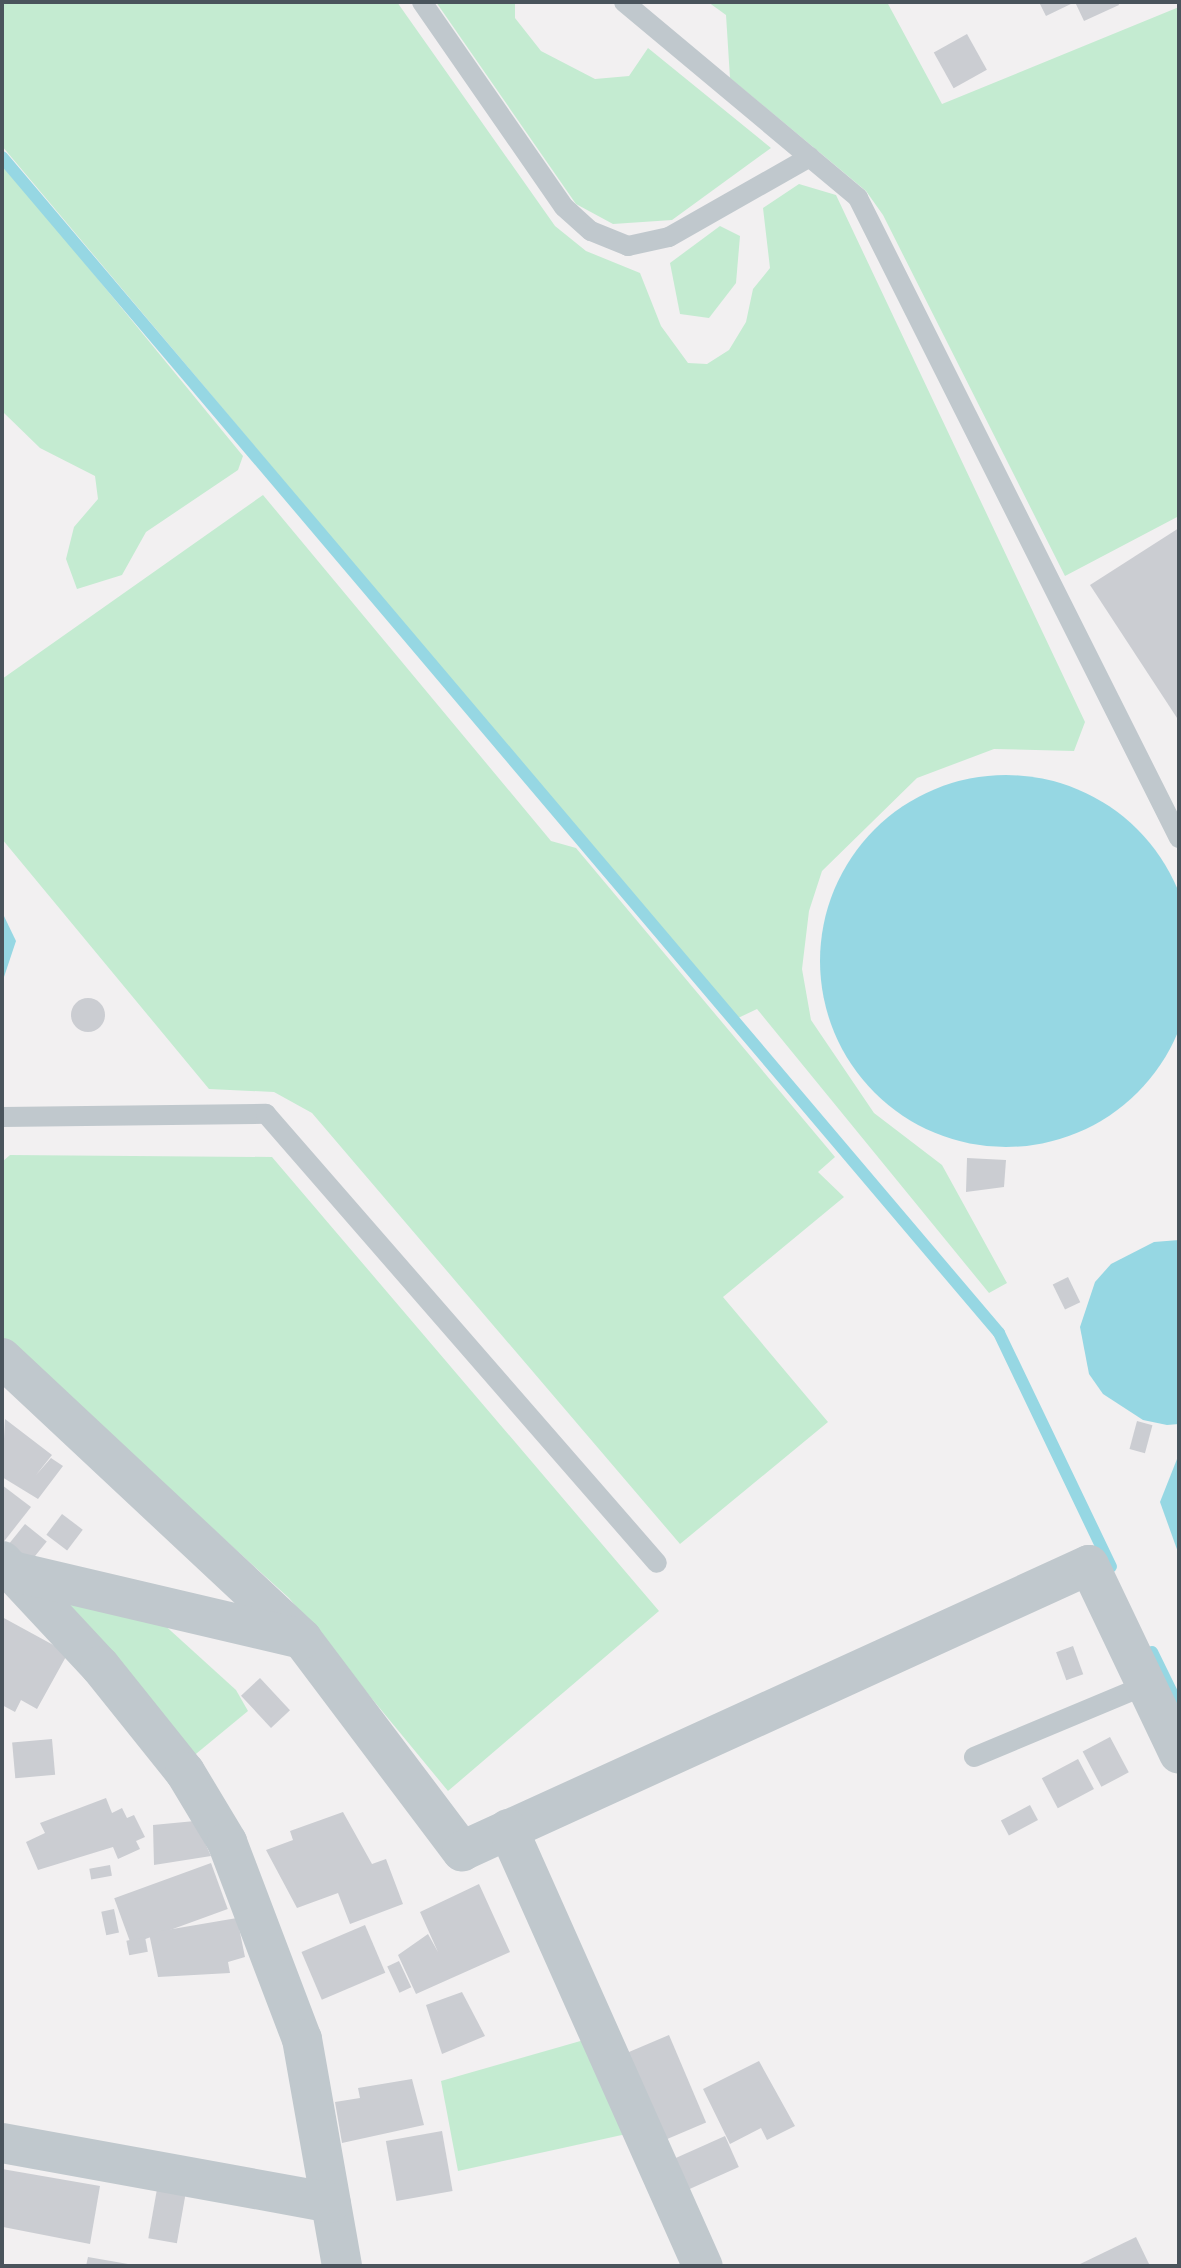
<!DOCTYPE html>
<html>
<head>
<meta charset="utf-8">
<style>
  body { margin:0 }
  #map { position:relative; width:1181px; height:2268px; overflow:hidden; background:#f2f0f1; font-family:Commissioner,sans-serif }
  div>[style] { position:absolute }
  .green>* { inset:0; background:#c4ebd1 }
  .water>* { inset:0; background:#96d7e3 }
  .round { border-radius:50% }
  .stream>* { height:12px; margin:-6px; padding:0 6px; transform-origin:6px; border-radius:6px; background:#96d7e3 }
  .building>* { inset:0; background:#cbcdd2; transform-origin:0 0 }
  .service>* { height:20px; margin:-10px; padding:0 10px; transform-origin:10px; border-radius:10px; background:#c0c8cd }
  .minor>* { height:40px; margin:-20px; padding:0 20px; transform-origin:20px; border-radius:20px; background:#c0c8cd }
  span { translate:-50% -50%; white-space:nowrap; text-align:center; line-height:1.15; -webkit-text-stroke:6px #fff; paint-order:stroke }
  .frame { position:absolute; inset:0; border:4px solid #4a545c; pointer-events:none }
</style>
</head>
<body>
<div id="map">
  <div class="green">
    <div style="clip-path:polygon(2px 2px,397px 2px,555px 226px,586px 251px,640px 273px,661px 326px,688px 363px,707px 364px,729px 350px,746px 322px,753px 289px,770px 268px,763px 208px,799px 184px,836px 195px,1085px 722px,1074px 751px,994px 749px,917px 778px,822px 871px,809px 911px,802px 969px,811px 1020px,874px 1113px,942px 1165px,1007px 1283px,989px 1293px,757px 1009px,736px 1019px,2px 146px)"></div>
    <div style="clip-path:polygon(436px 2px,515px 2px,515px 18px,541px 51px,595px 79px,629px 76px,648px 48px,771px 148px,672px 220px,613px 224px,576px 204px)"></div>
    <div style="clip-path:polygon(708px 2px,887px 2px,942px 104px,1179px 7px,1179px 516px,1065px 576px,883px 215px,866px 191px,730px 78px,726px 15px)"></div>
    <div style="clip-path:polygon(2px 162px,243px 456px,238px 470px,146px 532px,122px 575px,77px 589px,66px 559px,74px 527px,98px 499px,95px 476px,40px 448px,4px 413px)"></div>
    <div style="clip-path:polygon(720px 226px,740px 236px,736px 283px,709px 318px,680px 314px,670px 263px)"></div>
    <div style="clip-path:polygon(263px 495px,551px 841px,576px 848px,835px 1157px,818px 1172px,844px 1197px,723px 1297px,828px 1422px,680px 1544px,312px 1113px,274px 1092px,209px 1089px,2px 839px,2px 679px)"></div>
    <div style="clip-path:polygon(10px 1155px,272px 1157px,659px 1611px,448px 1791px,289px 1598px,2px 1337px,2px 1162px)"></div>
    <div style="clip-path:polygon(49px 1590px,160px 1621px,236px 1690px,248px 1711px,191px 1758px)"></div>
    <div style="clip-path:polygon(584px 2040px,631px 2133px,458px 2171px,441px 2081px)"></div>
  </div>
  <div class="water">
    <div class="round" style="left:820px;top:775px;width:372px;height:372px"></div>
    <div style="clip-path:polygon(2px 912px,16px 941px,2px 983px)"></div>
    <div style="clip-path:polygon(1179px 1240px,1179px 1424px,1167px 1425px,1143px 1420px,1103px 1394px,1089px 1374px,1080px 1327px,1095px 1282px,1111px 1264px,1154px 1242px)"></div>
    <div style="clip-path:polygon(1179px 1454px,1179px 1555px,1160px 1502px)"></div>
  </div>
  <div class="stream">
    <div style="left:2px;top:157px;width:1542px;rotate:49.71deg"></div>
    <div style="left:999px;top:1333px;width:259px;rotate:64.4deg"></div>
    <div style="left:1152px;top:1652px;width:61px;rotate:63.9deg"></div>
  </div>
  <div class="building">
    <div style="clip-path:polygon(1039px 2px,1118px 2px,1119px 5px,1084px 21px,1075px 2px,1046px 16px)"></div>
    <div style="left:967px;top:34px;width:41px;height:38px;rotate:61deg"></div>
    <div style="clip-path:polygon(1179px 528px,1179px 721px,1090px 585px)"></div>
    <div class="round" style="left:71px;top:998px;width:34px;height:34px"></div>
    <div style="clip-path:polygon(967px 1158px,1006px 1160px,1004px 1187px,966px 1192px)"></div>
    <div style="left:1068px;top:1277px;width:28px;height:17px;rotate:64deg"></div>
    <div style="clip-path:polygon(5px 1419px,52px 1455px,36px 1475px,51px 1458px,63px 1466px,38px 1499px,2px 1477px)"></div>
    <div style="left:1137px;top:1421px;width:16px;height:29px;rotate:15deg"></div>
    <div style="clip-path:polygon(2px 1485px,31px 1507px,2px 1544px)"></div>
    <div style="left:62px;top:1514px;width:26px;height:26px;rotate:37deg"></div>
    <div style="left:25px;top:1524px;width:28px;height:26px;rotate:39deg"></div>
    <div style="clip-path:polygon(2px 1617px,68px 1653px,37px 1709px,21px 1700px,15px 1712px,2px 1705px)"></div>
    <div style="left:1073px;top:1646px;width:30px;height:18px;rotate:70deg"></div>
    <div style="left:260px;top:1678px;width:44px;height:26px;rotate:47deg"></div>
    <div style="left:1110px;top:1737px;width:40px;height:31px;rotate:62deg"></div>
    <div style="left:52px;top:1739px;width:36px;height:40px;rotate:85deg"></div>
    <div style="left:1078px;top:1759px;width:34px;height:41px;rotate:62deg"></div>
    <div style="clip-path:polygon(106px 1798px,112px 1813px,122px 1808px,127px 1818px,134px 1815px,145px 1837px,136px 1841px,140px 1849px,118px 1859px,113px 1847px,38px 1870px,26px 1842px,45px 1833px,40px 1823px)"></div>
    <div style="left:1030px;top:1805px;width:17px;height:33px;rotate:62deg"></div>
    <div style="clip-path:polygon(343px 1812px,372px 1864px,386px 1859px,403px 1904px,350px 1924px,338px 1893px,297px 1908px,266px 1850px,293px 1840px,290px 1831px)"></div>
    <div style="clip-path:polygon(195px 1821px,211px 1856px,154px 1865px,153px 1825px)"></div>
    <div style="left:211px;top:1863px;width:49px;height:103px;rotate:70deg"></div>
    <div style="left:110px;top:1865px;width:11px;height:21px;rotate:80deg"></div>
    <div style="clip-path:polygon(479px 1884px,510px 1952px,416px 1994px,398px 1955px,428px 1934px,438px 1952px,420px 1912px)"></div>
    <div style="left:114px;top:1909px;width:24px;height:13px;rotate:78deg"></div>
    <div style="clip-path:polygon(237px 1918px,245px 1957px,228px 1962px,230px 1973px,158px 1977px,149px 1933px)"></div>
    <div style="left:365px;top:1925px;width:52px;height:69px;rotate:67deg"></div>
    <div style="left:145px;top:1937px;width:15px;height:19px;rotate:79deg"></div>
    <div style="left:399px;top:1961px;width:29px;height:13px;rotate:65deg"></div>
    <div style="clip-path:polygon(462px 1992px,485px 2036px,442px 2054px,426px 2005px)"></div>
    <div style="left:669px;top:2035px;width:95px;height:48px;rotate:67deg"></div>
    <div style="clip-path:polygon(759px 2061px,795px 2126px,767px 2140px,761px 2128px,730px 2144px,703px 2089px)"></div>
    <div style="clip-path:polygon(412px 2079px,424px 2125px,342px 2143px,335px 2102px,360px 2098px,358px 2088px)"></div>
    <div style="left:442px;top:2131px;width:61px;height:57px;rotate:80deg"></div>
    <div style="left:725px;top:2136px;width:34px;height:60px;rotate:66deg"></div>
    <div style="clip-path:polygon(2px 2169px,100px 2186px,90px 2244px,3px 2227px)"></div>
    <div style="left:157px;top:2189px;width:29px;height:50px;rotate:10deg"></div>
    <div style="clip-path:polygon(1136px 2237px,1150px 2266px,1076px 2266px)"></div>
    <div style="clip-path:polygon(88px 2257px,128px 2264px,128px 2266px,86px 2266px)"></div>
  </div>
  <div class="service">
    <div style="left:422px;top:2px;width:249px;rotate:55.3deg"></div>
    <div style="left:564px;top:207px;width:36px;rotate:42deg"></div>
    <div style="left:591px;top:231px;width:40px;rotate:22deg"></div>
    <div style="left:628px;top:246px;width:42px;rotate:-12.4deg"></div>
    <div style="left:669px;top:237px;width:162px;rotate:-29.6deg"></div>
    <div style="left:624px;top:2px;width:305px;rotate:39.9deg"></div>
    <div style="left:858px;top:198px;width:716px;rotate:63.36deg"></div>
    <div style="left:2px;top:1117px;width:264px;rotate:-0.7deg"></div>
    <div style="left:266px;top:1114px;width:595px;rotate:48.95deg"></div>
    <div style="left:974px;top:1757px;width:186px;rotate:-22.7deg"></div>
  </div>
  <div class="minor">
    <div style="left:2px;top:1358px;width:411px;rotate:43.1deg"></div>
    <div style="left:302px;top:1639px;width:266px;rotate:53deg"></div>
    <div style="left:462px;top:1851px;width:689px;rotate:-24.52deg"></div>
    <div style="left:1089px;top:1565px;width:209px;rotate:64.5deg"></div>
    <div style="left:2px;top:1561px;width:144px;rotate:47deg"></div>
    <div style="left:100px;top:1666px;width:136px;rotate:51.3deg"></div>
    <div style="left:185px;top:1772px;width:82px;rotate:59deg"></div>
    <div style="left:227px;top:1842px;width:211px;rotate:69.2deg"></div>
    <div style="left:302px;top:2039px;width:230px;rotate:80deg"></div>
    <div style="left:12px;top:1571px;width:298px;rotate:13.2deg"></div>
    <div style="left:508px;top:1829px;width:479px;rotate:66deg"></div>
    <div style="left:2px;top:2143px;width:334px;rotate:10.3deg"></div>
  </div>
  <div class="frame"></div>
</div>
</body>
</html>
